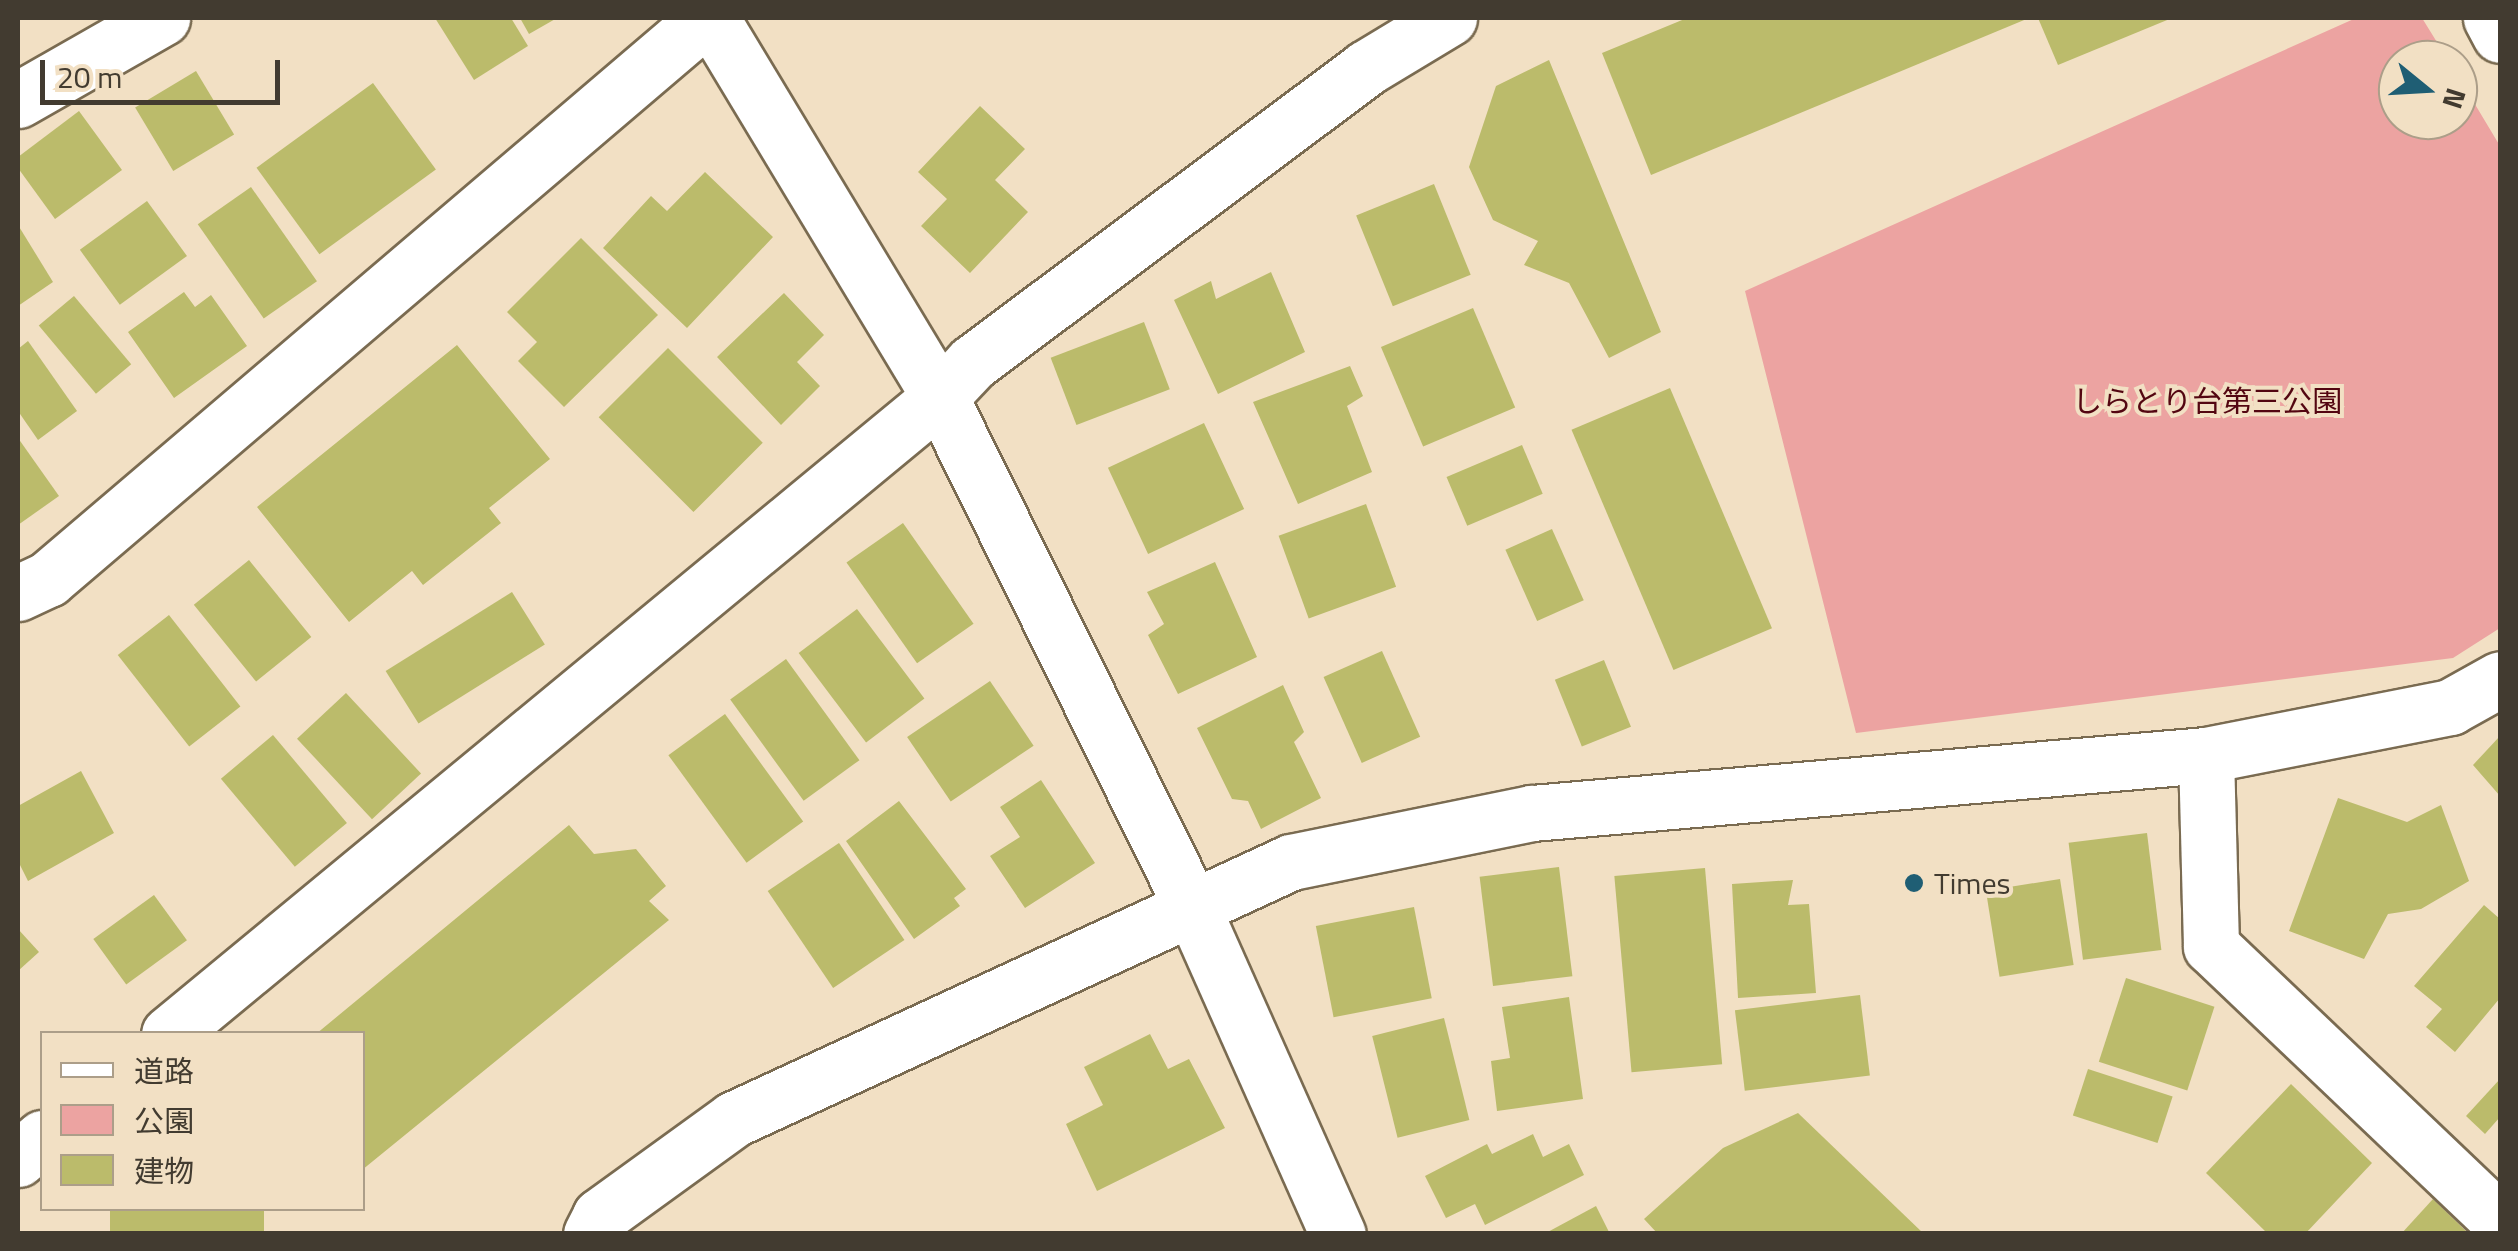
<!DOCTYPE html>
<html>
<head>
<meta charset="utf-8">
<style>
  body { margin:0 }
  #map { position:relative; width:2518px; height:1251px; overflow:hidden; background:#f2e0c4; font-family:"Titillium Web","Noto Sans JP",sans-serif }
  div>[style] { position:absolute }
  .green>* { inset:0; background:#eca3a1 }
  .building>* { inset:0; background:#bbbb6b; transform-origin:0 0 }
  .roads { filter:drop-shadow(2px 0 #7a6b51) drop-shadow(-2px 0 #7a6b51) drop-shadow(0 2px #7a6b51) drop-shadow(0 -2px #7a6b51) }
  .street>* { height:55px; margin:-27.5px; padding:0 27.5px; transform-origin:27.5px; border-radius:27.5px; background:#fff }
  .secondary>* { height:55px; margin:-27.5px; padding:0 27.5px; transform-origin:27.5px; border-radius:27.5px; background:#fff }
  .dots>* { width:28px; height:28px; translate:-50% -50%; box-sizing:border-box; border:5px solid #f2e0c4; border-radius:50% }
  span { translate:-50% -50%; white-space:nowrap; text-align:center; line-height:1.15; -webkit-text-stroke:8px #f2e0c4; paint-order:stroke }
  .park-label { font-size:30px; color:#530611 }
  .poi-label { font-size:30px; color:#423b30 }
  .left { translate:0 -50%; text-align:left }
  .frame { position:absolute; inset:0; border:20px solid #423b30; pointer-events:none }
  .legend { position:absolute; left:40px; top:1031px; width:325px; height:180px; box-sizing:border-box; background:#f2e0c4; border:2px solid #ac9e89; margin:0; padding:12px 18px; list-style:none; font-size:30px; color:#423b30 }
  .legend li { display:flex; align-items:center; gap:20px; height:50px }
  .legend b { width:50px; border:2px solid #ac9e89 }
  .north { position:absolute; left:2378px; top:40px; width:100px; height:100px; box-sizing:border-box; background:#f2e0c4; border:2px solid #ac9e89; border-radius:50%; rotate:108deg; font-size:28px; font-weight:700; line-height:40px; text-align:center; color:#423b30 }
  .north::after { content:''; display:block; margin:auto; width:35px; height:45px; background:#1f5e74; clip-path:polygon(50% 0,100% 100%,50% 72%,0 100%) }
  .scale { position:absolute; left:40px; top:60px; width:240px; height:45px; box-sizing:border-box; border:5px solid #423b30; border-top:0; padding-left:12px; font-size:30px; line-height:35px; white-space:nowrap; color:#423b30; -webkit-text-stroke:8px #f2e0c4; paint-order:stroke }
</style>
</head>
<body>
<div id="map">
  <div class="green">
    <div style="clip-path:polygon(2356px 18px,2422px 18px,2448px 60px,2398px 60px,2398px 120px,2458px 120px,2458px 76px,2500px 146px,2500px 628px,2453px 658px,1856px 733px,1745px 291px)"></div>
  </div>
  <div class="building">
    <div style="clip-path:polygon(435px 18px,511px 18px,528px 46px,474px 80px)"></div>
    <div style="clip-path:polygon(520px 18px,557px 18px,529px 34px)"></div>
    <div style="clip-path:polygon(1687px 18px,2029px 18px,1651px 175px,1602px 53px)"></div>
    <div style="clip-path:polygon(2038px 18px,2172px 18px,2058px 65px)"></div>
    <div style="clip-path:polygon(1549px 60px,1661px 332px,1609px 358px,1569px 283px,1524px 265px,1538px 241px,1493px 220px,1469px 167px,1496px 86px)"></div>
    <div style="left:196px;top:71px;width:74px;height:71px;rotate:59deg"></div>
    <div style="left:373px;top:83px;width:107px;height:144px;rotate:54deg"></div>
    <div style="clip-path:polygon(980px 106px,1025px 149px,995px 180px,1028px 212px,970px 273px,921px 226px,947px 199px,918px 172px)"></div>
    <div style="clip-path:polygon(79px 111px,122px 170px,55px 219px,18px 168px,18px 157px)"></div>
    <div style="clip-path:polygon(705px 172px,773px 237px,687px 328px,603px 248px,651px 196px,667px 211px)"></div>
    <div style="left:1434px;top:184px;width:98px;height:84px;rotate:68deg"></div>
    <div style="left:251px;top:187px;width:115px;height:65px;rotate:55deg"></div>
    <div style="left:147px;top:201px;width:68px;height:83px;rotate:54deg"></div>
    <div style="clip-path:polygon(18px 225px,53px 282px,18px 306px)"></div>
    <div style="clip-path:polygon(581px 238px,658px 315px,564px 407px,518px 361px,537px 342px,507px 312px)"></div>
    <div style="clip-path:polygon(1271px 272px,1305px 352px,1218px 394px,1174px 300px,1211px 281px,1216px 299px)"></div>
    <div style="clip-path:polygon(184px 292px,195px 307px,211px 295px,247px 346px,174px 398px,128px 332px)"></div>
    <div style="clip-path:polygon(784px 293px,824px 335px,797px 362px,820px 386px,781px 425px,717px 357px)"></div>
    <div style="left:74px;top:296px;width:89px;height:46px;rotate:50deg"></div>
    <div style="left:1473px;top:308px;width:108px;height:100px;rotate:67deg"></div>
    <div style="left:1144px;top:322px;width:72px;height:100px;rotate:69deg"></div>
    <div style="clip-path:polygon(28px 341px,77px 411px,38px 440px,18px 411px,18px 349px)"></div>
    <div style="clip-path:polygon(457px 345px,550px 459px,489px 508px,501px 523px,423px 585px,412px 571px,349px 622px,257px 507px)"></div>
    <div style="left:668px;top:348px;width:134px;height:98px;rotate:45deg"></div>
    <div style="clip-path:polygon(1350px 366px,1363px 396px,1347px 406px,1372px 472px,1298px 504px,1253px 402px)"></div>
    <div style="left:1670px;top:388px;width:261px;height:107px;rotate:67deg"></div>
    <div style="left:1204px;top:423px;width:95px;height:106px;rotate:65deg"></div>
    <div style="clip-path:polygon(18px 438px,59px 496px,18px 525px)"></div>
    <div style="left:1522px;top:445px;width:53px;height:82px;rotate:67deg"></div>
    <div style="left:1366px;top:504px;width:88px;height:93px;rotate:70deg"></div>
    <div style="left:903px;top:523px;width:123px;height:69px;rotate:55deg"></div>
    <div style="left:1552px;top:529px;width:78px;height:51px;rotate:66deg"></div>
    <div style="left:249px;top:560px;width:99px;height:71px;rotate:51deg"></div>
    <div style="clip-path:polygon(1215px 562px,1257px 657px,1178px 694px,1148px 635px,1164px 624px,1147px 592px)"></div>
    <div style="left:512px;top:592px;width:62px;height:149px;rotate:58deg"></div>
    <div style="left:857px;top:609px;width:112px;height:73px;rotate:53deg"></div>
    <div style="left:169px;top:615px;width:116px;height:65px;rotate:52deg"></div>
    <div style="left:1382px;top:651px;width:94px;height:64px;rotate:66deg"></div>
    <div style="left:786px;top:659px;width:125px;height:69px;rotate:54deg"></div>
    <div style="left:1604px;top:660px;width:72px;height:53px;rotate:68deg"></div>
    <div style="left:990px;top:681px;width:78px;height:100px;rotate:56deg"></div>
    <div style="clip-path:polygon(1283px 685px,1304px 732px,1294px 742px,1321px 798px,1261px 829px,1248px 801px,1232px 799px,1197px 728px)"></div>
    <div style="left:346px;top:693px;width:110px;height:67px;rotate:47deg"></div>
    <div style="left:725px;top:714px;width:133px;height:70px;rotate:54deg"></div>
    <div style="left:273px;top:735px;width:115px;height:68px;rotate:50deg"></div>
    <div style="clip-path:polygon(2500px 736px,2500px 796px,2473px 765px)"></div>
    <div style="clip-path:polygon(81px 771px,114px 833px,28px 881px,18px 861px,18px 806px)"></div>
    <div style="clip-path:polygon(1041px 780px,1095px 863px,1025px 908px,990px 856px,1020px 837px,1000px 807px)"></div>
    <div style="clip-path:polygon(2338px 798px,2407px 822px,2441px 805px,2469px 881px,2421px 909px,2388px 914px,2364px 959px,2289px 931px)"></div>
    <div style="clip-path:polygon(899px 801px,966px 889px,954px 898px,960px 906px,914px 939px,846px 841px)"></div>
    <div style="clip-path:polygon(569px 825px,594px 854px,636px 849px,666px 886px,649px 901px,669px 920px,362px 1170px,362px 1034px,316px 1034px)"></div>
    <div style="left:2147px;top:833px;width:118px;height:79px;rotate:83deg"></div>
    <div style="left:839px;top:843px;width:117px;height:86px;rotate:56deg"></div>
    <div style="left:1559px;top:867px;width:110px;height:80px;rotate:83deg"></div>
    <div style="left:1705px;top:868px;width:197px;height:91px;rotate:85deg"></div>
    <div style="left:2060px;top:879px;width:87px;height:75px;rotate:81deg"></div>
    <div style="clip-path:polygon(1793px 880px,1788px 905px,1809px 904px,1816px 993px,1738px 998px,1732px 884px)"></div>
    <div style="left:154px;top:895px;width:56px;height:75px;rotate:54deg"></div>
    <div style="clip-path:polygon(2484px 905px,2500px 919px,2500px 998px,2455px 1052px,2426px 1027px,2442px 1009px,2414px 986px)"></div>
    <div style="left:1414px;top:907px;width:93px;height:100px;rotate:79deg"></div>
    <div style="clip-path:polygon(18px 929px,39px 952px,18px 971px)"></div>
    <div style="left:2126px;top:978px;width:93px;height:88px;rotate:18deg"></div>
    <div style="left:1860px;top:995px;width:81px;height:126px;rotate:83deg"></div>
    <div style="clip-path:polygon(1569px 997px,1583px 1099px,1497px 1111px,1491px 1061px,1510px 1058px,1502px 1007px)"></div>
    <div style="left:1444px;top:1018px;width:105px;height:74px;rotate:76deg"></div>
    <div style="clip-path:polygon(1150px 1034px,1168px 1069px,1189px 1059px,1225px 1128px,1097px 1191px,1066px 1124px,1103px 1105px,1084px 1067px)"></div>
    <div style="left:2088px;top:1069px;width:89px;height:49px;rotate:18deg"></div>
    <div style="clip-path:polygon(2500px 1079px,2500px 1117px,2485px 1134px,2466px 1116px)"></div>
    <div style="clip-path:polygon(2291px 1084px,2372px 1163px,2305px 1234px,2268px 1234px,2206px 1173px)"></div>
    <div style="clip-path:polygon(1798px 1113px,1924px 1234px,1658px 1234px,1644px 1219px,1723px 1148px)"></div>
    <div style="clip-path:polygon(1533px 1134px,1543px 1157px,1569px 1144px,1584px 1175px,1485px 1225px,1475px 1204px,1446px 1218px,1425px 1176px,1487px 1144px,1492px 1154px)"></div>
    <div style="clip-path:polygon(2433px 1199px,2469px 1234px,2401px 1234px)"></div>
    <div style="clip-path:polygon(1596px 1206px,1610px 1234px,1544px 1234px)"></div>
    <div style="left:110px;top:1208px;width:154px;height:26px"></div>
  </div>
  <div class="roads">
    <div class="street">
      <div style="left:2491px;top:18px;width:19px;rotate:62deg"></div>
      <div style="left:18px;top:100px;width:166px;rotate:-29.7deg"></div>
      <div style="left:18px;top:593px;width:33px;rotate:-25deg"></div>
      <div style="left:48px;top:579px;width:865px;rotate:-40.45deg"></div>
      <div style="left:2206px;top:755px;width:191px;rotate:88.5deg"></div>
      <div style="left:2211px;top:946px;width:399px;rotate:43.6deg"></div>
      <div style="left:169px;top:1034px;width:1000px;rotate:-39.56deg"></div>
      <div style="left:940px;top:397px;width:47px;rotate:-46.7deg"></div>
      <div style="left:972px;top:363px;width:492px;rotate:-36.8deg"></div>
      <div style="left:1366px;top:68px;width:97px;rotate:-31.1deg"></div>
      <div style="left:18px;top:1159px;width:32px;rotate:-41deg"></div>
      <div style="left:591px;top:1234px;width:20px;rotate:-63deg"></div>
      <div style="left:600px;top:1216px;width:165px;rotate:-35.9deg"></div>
      <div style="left:734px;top:1119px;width:613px;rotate:-24.77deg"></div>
      <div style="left:1291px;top:862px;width:246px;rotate:-11.5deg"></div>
      <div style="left:1532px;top:813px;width:676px;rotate:-4.92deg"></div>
      <div style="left:2206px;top:755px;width:249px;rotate:-11.1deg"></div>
      <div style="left:2450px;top:707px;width:57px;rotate:-29.2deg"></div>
    </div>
    <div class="secondary">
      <div style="left:711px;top:18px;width:443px;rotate:58.9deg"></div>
      <div style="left:940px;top:397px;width:571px;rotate:63.7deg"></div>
      <div style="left:1193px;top:909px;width:356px;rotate:66deg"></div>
    </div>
  </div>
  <div class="dots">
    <div style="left:1914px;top:883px;background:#1f5e74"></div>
  </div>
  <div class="park-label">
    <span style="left:2207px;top:401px">しらとり台第三公園</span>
  </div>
  <div class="poi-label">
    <span class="left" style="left:1934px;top:883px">Times</span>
  </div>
  <div class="frame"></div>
  <ul class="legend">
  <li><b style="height:12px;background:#fff"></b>道路</li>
  <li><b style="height:28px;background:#eca3a1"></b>公園</li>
  <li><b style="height:28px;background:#bbbb6b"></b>建物</li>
  </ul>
  <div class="north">N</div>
  <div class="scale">20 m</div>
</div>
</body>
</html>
